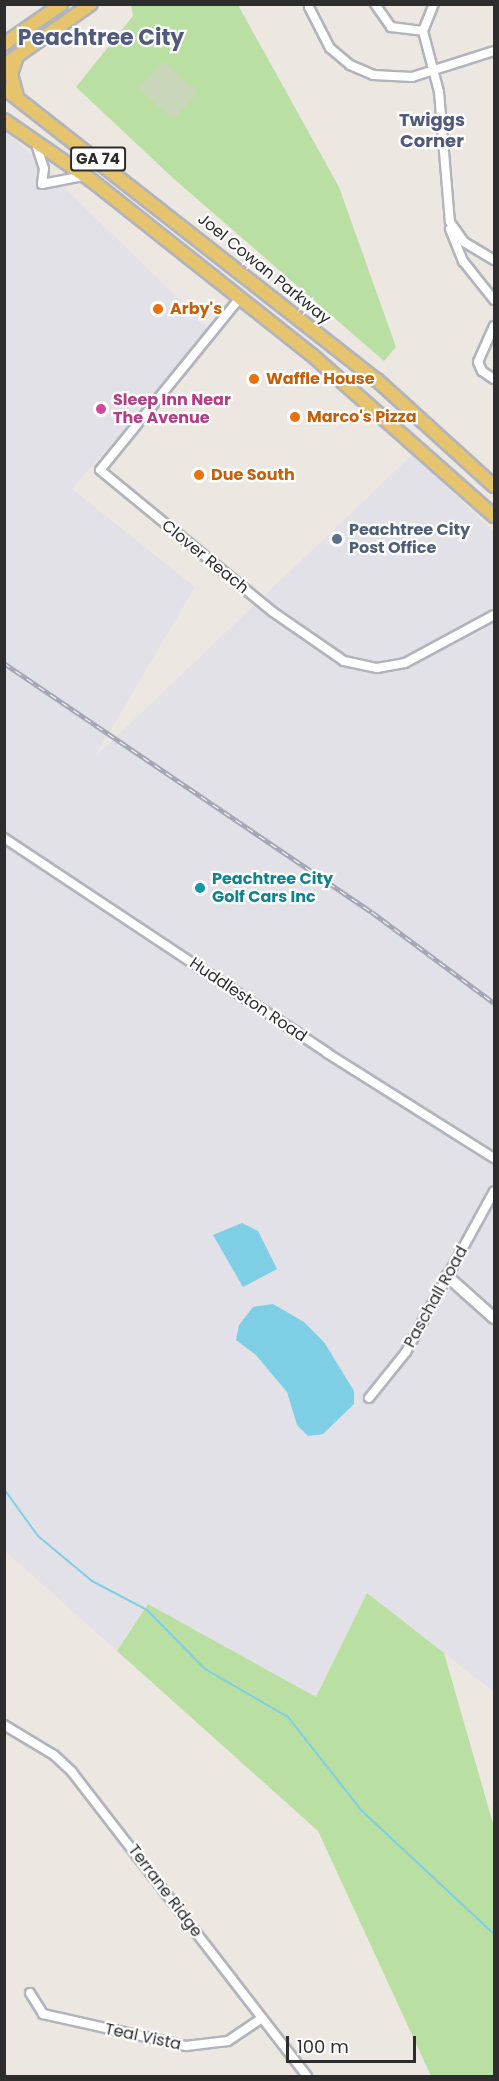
<!DOCTYPE html>
<html>
<head>
<meta charset="utf-8">
<style>
  body { margin:0 }
  #map { position:relative; width:499px; height:2081px; overflow:hidden; background:#ede7e1; font-family:Poppins,sans-serif }
  div>[style] { position:absolute }
  .industrial>* { inset:0; background:#e2e1e7 }
  .green>* { inset:0; background:#badfa3 }
  .cemetery>* { inset:0; background:#c9d6ba; transform-origin:0 0 }
  .water>* { inset:0; background:#7ecfe5 }
  .stream>* { height:2px; margin:-1px; padding:0 1px; transform-origin:1px; border-radius:1px; background:#7ecfe5 }
  .roads { filter:drop-shadow(2px 0 #b1b4bc) drop-shadow(-2px 0 #b1b4bc) drop-shadow(0 2px #b1b4bc) drop-shadow(0 -2px #b1b4bc) }
  .street>* { height:8px; margin:-4px; padding:0 4px; transform-origin:4px; border-radius:4px; background:#fff }
  .secondary>* { height:10px; margin:-5px; padding:0 5px; transform-origin:5px; border-radius:5px; background:#fff }
  .primary>* { height:12px; margin:-6px; padding:0 6px; transform-origin:6px; border-radius:6px; background:#e6c36d }
  .rail>* { height:4.5px; margin-top:-2.25px; transform-origin:0; background:repeating-linear-gradient(90deg,#fff 0 7px,#a4a7b5 0 14px); box-sizing:border-box; border-block:2px solid #a4a7b5 }
  .dots>* { width:16px; height:16px; translate:-50% -50%; box-sizing:border-box; border:3px solid #fff; border-radius:50% }
  span { translate:-50% -50%; white-space:nowrap; text-align:center; line-height:1.15; -webkit-text-stroke:4.5px #fff; paint-order:stroke }
  .shield-label span { padding:2px 4px; background:#fff; border:2px solid; border-radius:4px; -webkit-text-stroke-width:0 }
  .shield-label { font-size:15px; color:#2d2d2d; font-weight:700 }
  .street-label { font-size:16px; color:#2d2d2d }
  .food-label { font-size:16px; color:#c56008; font-weight:700 }
  .left { translate:0 -50%; text-align:left }
  .hotel-label { font-size:16px; color:#b23c85; font-weight:700 }
  .service-label { font-size:16px; color:#4e5e75; font-weight:700 }
  .culture-label { font-size:16px; color:#0d838f; font-weight:700 }
  .neighbourhood-label { font-size:18px; color:#515a7b; font-weight:700 }
  .district-label { font-size:22px; color:#515a7b; font-weight:700 }
  .frame { position:absolute; inset:0; border:6px solid #2d2d2d; pointer-events:none }
  .scale { position:absolute; left:286px; top:2036px; width:130px; height:27px; box-sizing:border-box; border:3px solid #2d2d2d; border-top:0; padding-left:8px; font-size:18px; line-height:21px; white-space:nowrap; color:#2d2d2d; -webkit-text-stroke:4px #fff; paint-order:stroke }
</style>
</head>
<body>
<div id="map">
  <div class="industrial">
    <div style="clip-path:polygon(5px 130px,211px 330px,72px 489px,195px 587px,94px 758px,413px 454px,494px 532px,494px 1692px,367px 1593px,316px 1697px,148px 1604px,117px 1651px,5px 1551px)"></div>
  </div>
  <div class="green">
    <div style="clip-path:polygon(131px 5px,238px 5px,339px 187px,396px 347px,384px 361px,174px 179px,76px 87px,133px 16px)"></div>
    <div style="clip-path:polygon(367px 1593px,444px 1653px,494px 1827px,494px 2076px,431px 2076px,318px 1831px,117px 1651px,148px 1604px,316px 1697px)"></div>
  </div>
  <div class="cemetery">
    <div style="left:163px;top:61px;width:47px;height:37px;rotate:42deg"></div>
  </div>
  <div class="water">
    <div style="clip-path:polygon(242px 1223px,258px 1231px,277px 1269px,243px 1287px,213px 1235px)"></div>
    <div style="clip-path:polygon(273px 1304px,304px 1322px,324px 1342px,354px 1391px,354px 1404px,323px 1434px,308px 1436px,297px 1425px,287px 1392px,256px 1355px,236px 1340px,239px 1325px,253px 1307px)"></div>
  </div>
  <div class="stream">
    <div style="left:4px;top:1489px;width:58px;rotate:54.1deg"></div>
    <div style="left:38px;top:1536px;width:70px;rotate:39.8deg"></div>
    <div style="left:92px;top:1581px;width:62px;rotate:27.8deg"></div>
    <div style="left:147px;top:1610px;width:83px;rotate:45.5deg"></div>
    <div style="left:205px;top:1669px;width:96px;rotate:30deg"></div>
    <div style="left:288px;top:1717px;width:120px;rotate:51.8deg"></div>
    <div style="left:362px;top:1811px;width:180px;rotate:43deg"></div>
  </div>
  <div class="roads">
    <div class="street">
      <div style="left:375px;top:4px;width:28px;rotate:55deg"></div>
      <div style="left:391px;top:27px;width:32px;rotate:7deg"></div>
      <div style="left:309px;top:7px;width:46px;rotate:62.9deg"></div>
      <div style="left:330px;top:48px;width:26px;rotate:40deg"></div>
      <div style="left:350px;top:65px;width:25px;rotate:23deg"></div>
      <div style="left:373px;top:75px;width:39px;rotate:3deg"></div>
      <div style="left:412px;top:77px;width:86px;rotate:-17.6deg"></div>
      <div style="left:423px;top:31px;width:63px;rotate:75.3deg"></div>
      <div style="left:439px;top:92px;width:130px;rotate:85.2deg"></div>
      <div style="left:450px;top:222px;width:24px;rotate:55deg"></div>
      <div style="left:464px;top:242px;width:35px;rotate:31deg"></div>
      <div style="left:423px;top:31px;width:29px;rotate:-68deg"></div>
      <div style="left:35px;top:141px;width:29px;rotate:72deg"></div>
      <div style="left:44px;top:169px;width:15px;rotate:98deg"></div>
      <div style="left:42px;top:184px;width:43px;rotate:-10.8deg"></div>
      <div style="left:450px;top:229px;width:35px;rotate:68deg"></div>
      <div style="left:463px;top:261px;width:50px;rotate:51.5deg"></div>
      <div style="left:239px;top:299px;width:220px;rotate:129.1deg"></div>
      <div style="left:100px;top:470px;width:224px;rotate:39.4deg"></div>
      <div style="left:273px;top:612px;width:86px;rotate:34.6deg"></div>
      <div style="left:344px;top:661px;width:34px;rotate:12deg"></div>
      <div style="left:377px;top:668px;width:28px;rotate:-10deg"></div>
      <div style="left:405px;top:663px;width:101px;rotate:-28.3deg"></div>
      <div style="left:494px;top:326px;width:39px;rotate:114deg"></div>
      <div style="left:478px;top:362px;width:10px;rotate:66deg"></div>
      <div style="left:482px;top:371px;width:14px;rotate:34deg"></div>
      <div style="left:4px;top:838px;width:388px;rotate:33.6deg"></div>
      <div style="left:327px;top:1053px;width:197px;rotate:32.2deg"></div>
      <div style="left:369px;top:1398px;width:59px;rotate:-51.2deg"></div>
      <div style="left:406px;top:1352px;width:183px;rotate:-61.3deg"></div>
      <div style="left:4px;top:1725px;width:58px;rotate:31deg"></div>
      <div style="left:54px;top:1755px;width:25px;rotate:43deg"></div>
      <div style="left:72px;top:1772px;width:384px;rotate:52.3deg"></div>
      <div style="left:30px;top:1993px;width:25px;rotate:58deg"></div>
      <div style="left:43px;top:2014px;width:147px;rotate:12.6deg"></div>
      <div style="left:186px;top:2046px;width:42px;rotate:-6.8deg"></div>
      <div style="left:228px;top:2041px;width:40px;rotate:-34deg"></div>
    </div>
    <div class="secondary">
      <div style="left:447px;top:1276px;width:63px;rotate:41.8deg"></div>
    </div>
    <div class="primary">
      <div style="left:4px;top:44px;width:70px;rotate:-34.6deg"></div>
      <div style="left:4px;top:65px;width:106px;rotate:-35deg"></div>
      <div style="left:4px;top:88px;width:474px;rotate:38.1deg"></div>
      <div style="left:377px;top:380px;width:158px;rotate:42.2deg"></div>
      <div style="left:17px;top:96px;width:23px;rotate:-105deg"></div>
      <div style="left:11px;top:74px;width:18px;rotate:-71deg"></div>
      <div style="left:4px;top:120px;width:106px;rotate:34.6deg"></div>
      <div style="left:91px;top:180px;width:282px;rotate:38.4deg"></div>
      <div style="left:312px;top:355px;width:243px;rotate:41.5deg"></div>
    </div>
  </div>
  <div class="rail">
    <div style="left:4px;top:663px;width:444px;rotate:34.1deg"></div>
    <div style="left:372px;top:912px;width:152px;rotate:36.7deg"></div>
  </div>
  <div class="dots">
    <div style="left:158px;top:309px;background:#e8710a"></div>
    <div style="left:254px;top:379px;background:#e8710a"></div>
    <div style="left:101px;top:409px;background:#d1479c"></div>
    <div style="left:295px;top:417px;background:#e8710a"></div>
    <div style="left:199px;top:475px;background:#e8710a"></div>
    <div style="left:337px;top:539px;background:#5c6f8a"></div>
    <div style="left:200px;top:888px;background:#0f9aa8"></div>
  </div>
  <div class="shield-label">
    <span style="left:98px;top:159px">GA 74</span>
  </div>
  <div class="street-label">
    <span style="left:264px;top:269px;rotate:39deg">Joel Cowan Parkway</span>
    <span style="left:205px;top:557px;rotate:39deg">Clover Reach</span>
    <span style="left:248px;top:1000px;rotate:34deg">Huddleston Road</span>
    <span style="left:436px;top:1297px;rotate:-61deg">Paschall Road</span>
    <span style="left:165px;top:1891px;rotate:53deg">Terrane Ridge</span>
    <span style="left:143px;top:2037px;rotate:12deg">Teal Vista</span>
  </div>
  <div class="food-label">
    <span class="left" style="left:170px;top:309px">Arby's</span>
    <span class="left" style="left:266px;top:379px">Waffle House</span>
    <span class="left" style="left:307px;top:417px">Marco's Pizza</span>
    <span class="left" style="left:211px;top:475px">Due South</span>
  </div>
  <div class="hotel-label">
    <span class="left" style="left:113px;top:409px">Sleep Inn Near<br>The Avenue</span>
  </div>
  <div class="service-label">
    <span class="left" style="left:349px;top:539px">Peachtree City<br>Post Office</span>
  </div>
  <div class="culture-label">
    <span class="left" style="left:212px;top:888px">Peachtree City<br>Golf Cars Inc</span>
  </div>
  <div class="neighbourhood-label">
    <span style="left:432px;top:131px">Twiggs<br>Corner</span>
  </div>
  <div class="district-label">
    <span style="left:101px;top:38px">Peachtree City</span>
  </div>
  <div class="frame"></div>
  <div class="scale">100 m</div>
</div>
</body>
</html>
